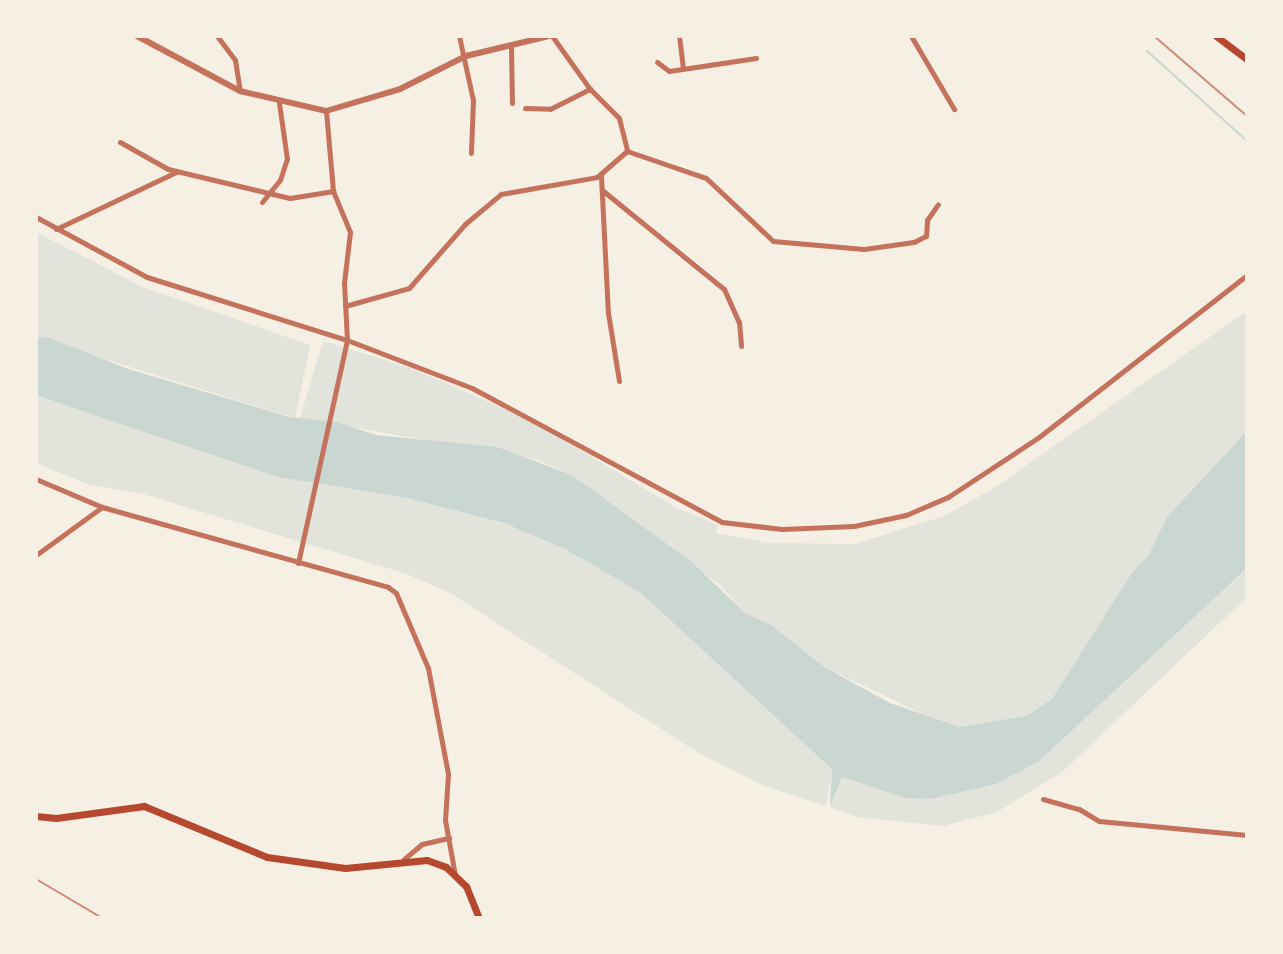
<!DOCTYPE html>
<html>
<head>
<meta charset="utf-8">
<style>
  body { margin:0 }
  #map { position:relative; width:1283px; height:954px; overflow:hidden; background:#f6efe4; font-family:"Open Sans",sans-serif }
  div>[style] { position:absolute }
  .green>* { inset:0; background:#e2e4dc }
  .water>* { inset:0; background:#c9d6d2 }
  .stream>* { height:2px; margin:-1px; padding:0 1px; transform-origin:1px; border-radius:1px; background:#c9d6d2 }
  .minor>* { height:5px; margin:-2.5px; padding:0 2.5px; transform-origin:2.5px; border-radius:2.5px; background:#c5725c }
  .tertiary>* { height:6px; margin:-3px; padding:0 3px; transform-origin:3px; border-radius:3px; background:#c5725c }
  .secondary>* { height:7px; margin:-3.5px; padding:0 3.5px; transform-origin:3.5px; border-radius:3.5px; background:#b5482f }
  .rail>* { height:2px; margin:-1px; padding:0 1px; transform-origin:1px; border-radius:1px; background:#cf8b77 }
  span { translate:-50% -50%; white-space:nowrap; text-align:center; line-height:1.15; -webkit-text-stroke:8px #f6efe4; paint-order:stroke }
  .frame { position:absolute; inset:0; border:38px solid #f6efe4; pointer-events:none }
</style>
</head>
<body>
<div id="map">
  <div class="green">
    <div style="clip-path:polygon(36px 232px,143px 287px,310px 345px,295px 418px,36px 338px)"></div>
    <div style="clip-path:polygon(1247px 311px,1247px 431px,1167px 517px,1148px 556px,1131px 574px,1052px 699px,1026px 716px,995px 724px,960px 727px,927px 716px,826px 668px,771px 625px,745px 613px,720px 585px,572px 475px,538px 460px,300px 418px,323px 341px,408px 367px,528px 419px,679px 509px,718px 525px,716px 533px,769px 543px,855px 544px,944px 516px,994px 488px)"></div>
    <div style="clip-path:polygon(36px 394px,277px 477px,407px 498px,504px 523px,565px 549px,641px 593px,812px 747px,833px 769px,826px 806px,767px 787px,697px 752px,450px 593px,407px 574px,143px 494px,87px 484px,36px 463px)"></div>
    <div style="clip-path:polygon(1247px 568px,1247px 597px,1062px 772px,997px 812px,943px 826px,858px 817px,830px 807px,842px 777px,904px 798px,996px 784px,1038px 762px)"></div>
  </div>
  <div class="water">
    <div style="clip-path:polygon(47px 337px,128px 369px,290px 417px,336px 422px,376px 435px,497px 447px,572px 475px,693px 563px,745px 613px,771px 625px,826px 668px,890px 703px,960px 727px,1026px 716px,1052px 699px,1131px 574px,1148px 556px,1167px 517px,1247px 431px,1247px 568px,1038px 762px,996px 784px,930px 799px,904px 798px,842px 777px,830px 807px,832px 769px,641px 593px,565px 549px,504px 523px,407px 498px,277px 477px,42px 397px,36px 394px,36px 338px)"></div>
  </div>
  <div class="stream">
    <div style="left:1147px;top:51px;width:135px;rotate:42deg"></div>
  </div>
  <div class="minor">
    <div style="left:217px;top:36px;width:30px;rotate:53deg"></div>
    <div style="left:235px;top:60px;width:30px;rotate:81deg"></div>
    <div style="left:459px;top:36px;width:66px;rotate:77.7deg"></div>
    <div style="left:473px;top:100px;width:53px;rotate:92.2deg"></div>
    <div style="left:552px;top:36px;width:65px;rotate:54.4deg"></div>
    <div style="left:590px;top:89px;width:41px;rotate:45deg"></div>
    <div style="left:619px;top:118px;width:34px;rotate:76deg"></div>
    <div style="left:627px;top:151px;width:83px;rotate:18.9deg"></div>
    <div style="left:706px;top:178px;width:92px;rotate:43.2deg"></div>
    <div style="left:773px;top:241px;width:91px;rotate:5deg"></div>
    <div style="left:864px;top:249px;width:50px;rotate:-8deg"></div>
    <div style="left:914px;top:242px;width:13px;rotate:-27deg"></div>
    <div style="left:926px;top:236px;width:16px;rotate:-86deg"></div>
    <div style="left:927px;top:220px;width:19px;rotate:-55deg"></div>
    <div style="left:679px;top:36px;width:32px;rotate:83deg"></div>
    <div style="left:911px;top:36px;width:85px;rotate:59.5deg"></div>
    <div style="left:511px;top:48px;width:55px;rotate:89deg"></div>
    <div style="left:657px;top:62px;width:15px;rotate:37deg"></div>
    <div style="left:669px;top:71px;width:88px;rotate:-8.5deg"></div>
    <div style="left:525px;top:108px;width:25px;rotate:2deg"></div>
    <div style="left:550px;top:109px;width:45px;rotate:-26.6deg"></div>
    <div style="left:120px;top:142px;width:55px;rotate:29.4deg"></div>
    <div style="left:168px;top:169px;width:125px;rotate:13.4deg"></div>
    <div style="left:290px;top:198px;width:44px;rotate:-9.2deg"></div>
    <div style="left:601px;top:176px;width:137px;rotate:87.1deg"></div>
    <div style="left:608px;top:313px;width:69px;rotate:80.8deg"></div>
    <div style="left:602px;top:190px;width:157px;rotate:39.1deg"></div>
    <div style="left:724px;top:289px;width:36px;rotate:66deg"></div>
    <div style="left:739px;top:322px;width:24px;rotate:85deg"></div>
    <div style="left:262px;top:202px;width:28px;rotate:-51deg"></div>
    <div style="left:280px;top:180px;width:22px;rotate:-72deg"></div>
    <div style="left:287px;top:159px;width:57px;rotate:-98.1deg"></div>
    <div style="left:36px;top:217px;width:126px;rotate:28.4deg"></div>
    <div style="left:147px;top:277px;width:210px;rotate:17.5deg"></div>
    <div style="left:347px;top:340px;width:134px;rotate:21deg"></div>
    <div style="left:472px;top:388px;width:284px;rotate:28.2deg"></div>
    <div style="left:722px;top:522px;width:60px;rotate:6.7deg"></div>
    <div style="left:782px;top:529px;width:72px;rotate:-2.4deg"></div>
    <div style="left:854px;top:526px;width:53px;rotate:-11.9deg"></div>
    <div style="left:906px;top:515px;width:46px;rotate:-23.2deg"></div>
    <div style="left:948px;top:497px;width:109px;rotate:-33.4deg"></div>
    <div style="left:1039px;top:437px;width:264px;rotate:-37.9deg"></div>
    <div style="left:56px;top:229px;width:133px;rotate:-25.4deg"></div>
    <div style="left:345px;top:306px;width:66px;rotate:-15.7deg"></div>
    <div style="left:409px;top:288px;width:85px;rotate:-48.8deg"></div>
    <div style="left:465px;top:224px;width:47px;rotate:-39.8deg"></div>
    <div style="left:501px;top:194px;width:97px;rotate:-10deg"></div>
    <div style="left:597px;top:177px;width:40px;rotate:-41deg"></div>
    <div style="left:36px;top:479px;width:72px;rotate:23deg"></div>
    <div style="left:102px;top:507px;width:297px;rotate:15.6deg"></div>
    <div style="left:388px;top:587px;width:10px;rotate:37deg"></div>
    <div style="left:396px;top:593px;width:82px;rotate:66.9deg"></div>
    <div style="left:428px;top:668px;width:108px;rotate:79.3deg"></div>
    <div style="left:448px;top:774px;width:46px;rotate:93.7deg"></div>
    <div style="left:445px;top:820px;width:56px;rotate:79.7deg"></div>
    <div style="left:36px;top:555px;width:82px;rotate:-36deg"></div>
    <div style="left:298px;top:563px;width:228px;rotate:-77.6deg"></div>
    <div style="left:347px;top:340px;width:57px;rotate:-93deg"></div>
    <div style="left:344px;top:283px;width:51px;rotate:-83.3deg"></div>
    <div style="left:350px;top:232px;width:44px;rotate:-112.5deg"></div>
    <div style="left:333px;top:191px;width:80px;rotate:-95deg"></div>
    <div style="left:1043px;top:799px;width:37px;rotate:16deg"></div>
    <div style="left:1079px;top:809px;width:23px;rotate:31deg"></div>
    <div style="left:1099px;top:821px;width:149px;rotate:5.4deg"></div>
    <div style="left:404px;top:859px;width:23px;rotate:-40deg"></div>
    <div style="left:422px;top:844px;width:28px;rotate:-13deg"></div>
  </div>
  <div class="tertiary">
    <div style="left:137px;top:36px;width:117px;rotate:28.1deg"></div>
    <div style="left:240px;top:91px;width:88px;rotate:13.1deg"></div>
    <div style="left:326px;top:111px;width:77px;rotate:-16.6deg"></div>
    <div style="left:400px;top:89px;width:74px;rotate:-26.6deg"></div>
    <div style="left:466px;top:56px;width:85px;rotate:-13.5deg"></div>
  </div>
  <div class="secondary">
    <div style="left:1216px;top:36px;width:39px;rotate:37deg"></div>
    <div style="left:36px;top:816px;width:20px;rotate:6deg"></div>
    <div style="left:56px;top:818px;width:89px;rotate:-7.8deg"></div>
    <div style="left:144px;top:806px;width:133px;rotate:22.5deg"></div>
    <div style="left:267px;top:857px;width:79px;rotate:8deg"></div>
    <div style="left:345px;top:868px;width:82px;rotate:-5.6deg"></div>
    <div style="left:427px;top:860px;width:20px;rotate:20deg"></div>
    <div style="left:446px;top:867px;width:28px;rotate:44deg"></div>
    <div style="left:466px;top:886px;width:35px;rotate:68deg"></div>
  </div>
  <div class="rail">
    <div style="left:1154px;top:36px;width:123px;rotate:40.7deg"></div>
    <div style="left:36px;top:879px;width:77px;rotate:30.6deg"></div>
  </div>
  <div class="frame"></div>
</div>
</body>
</html>
